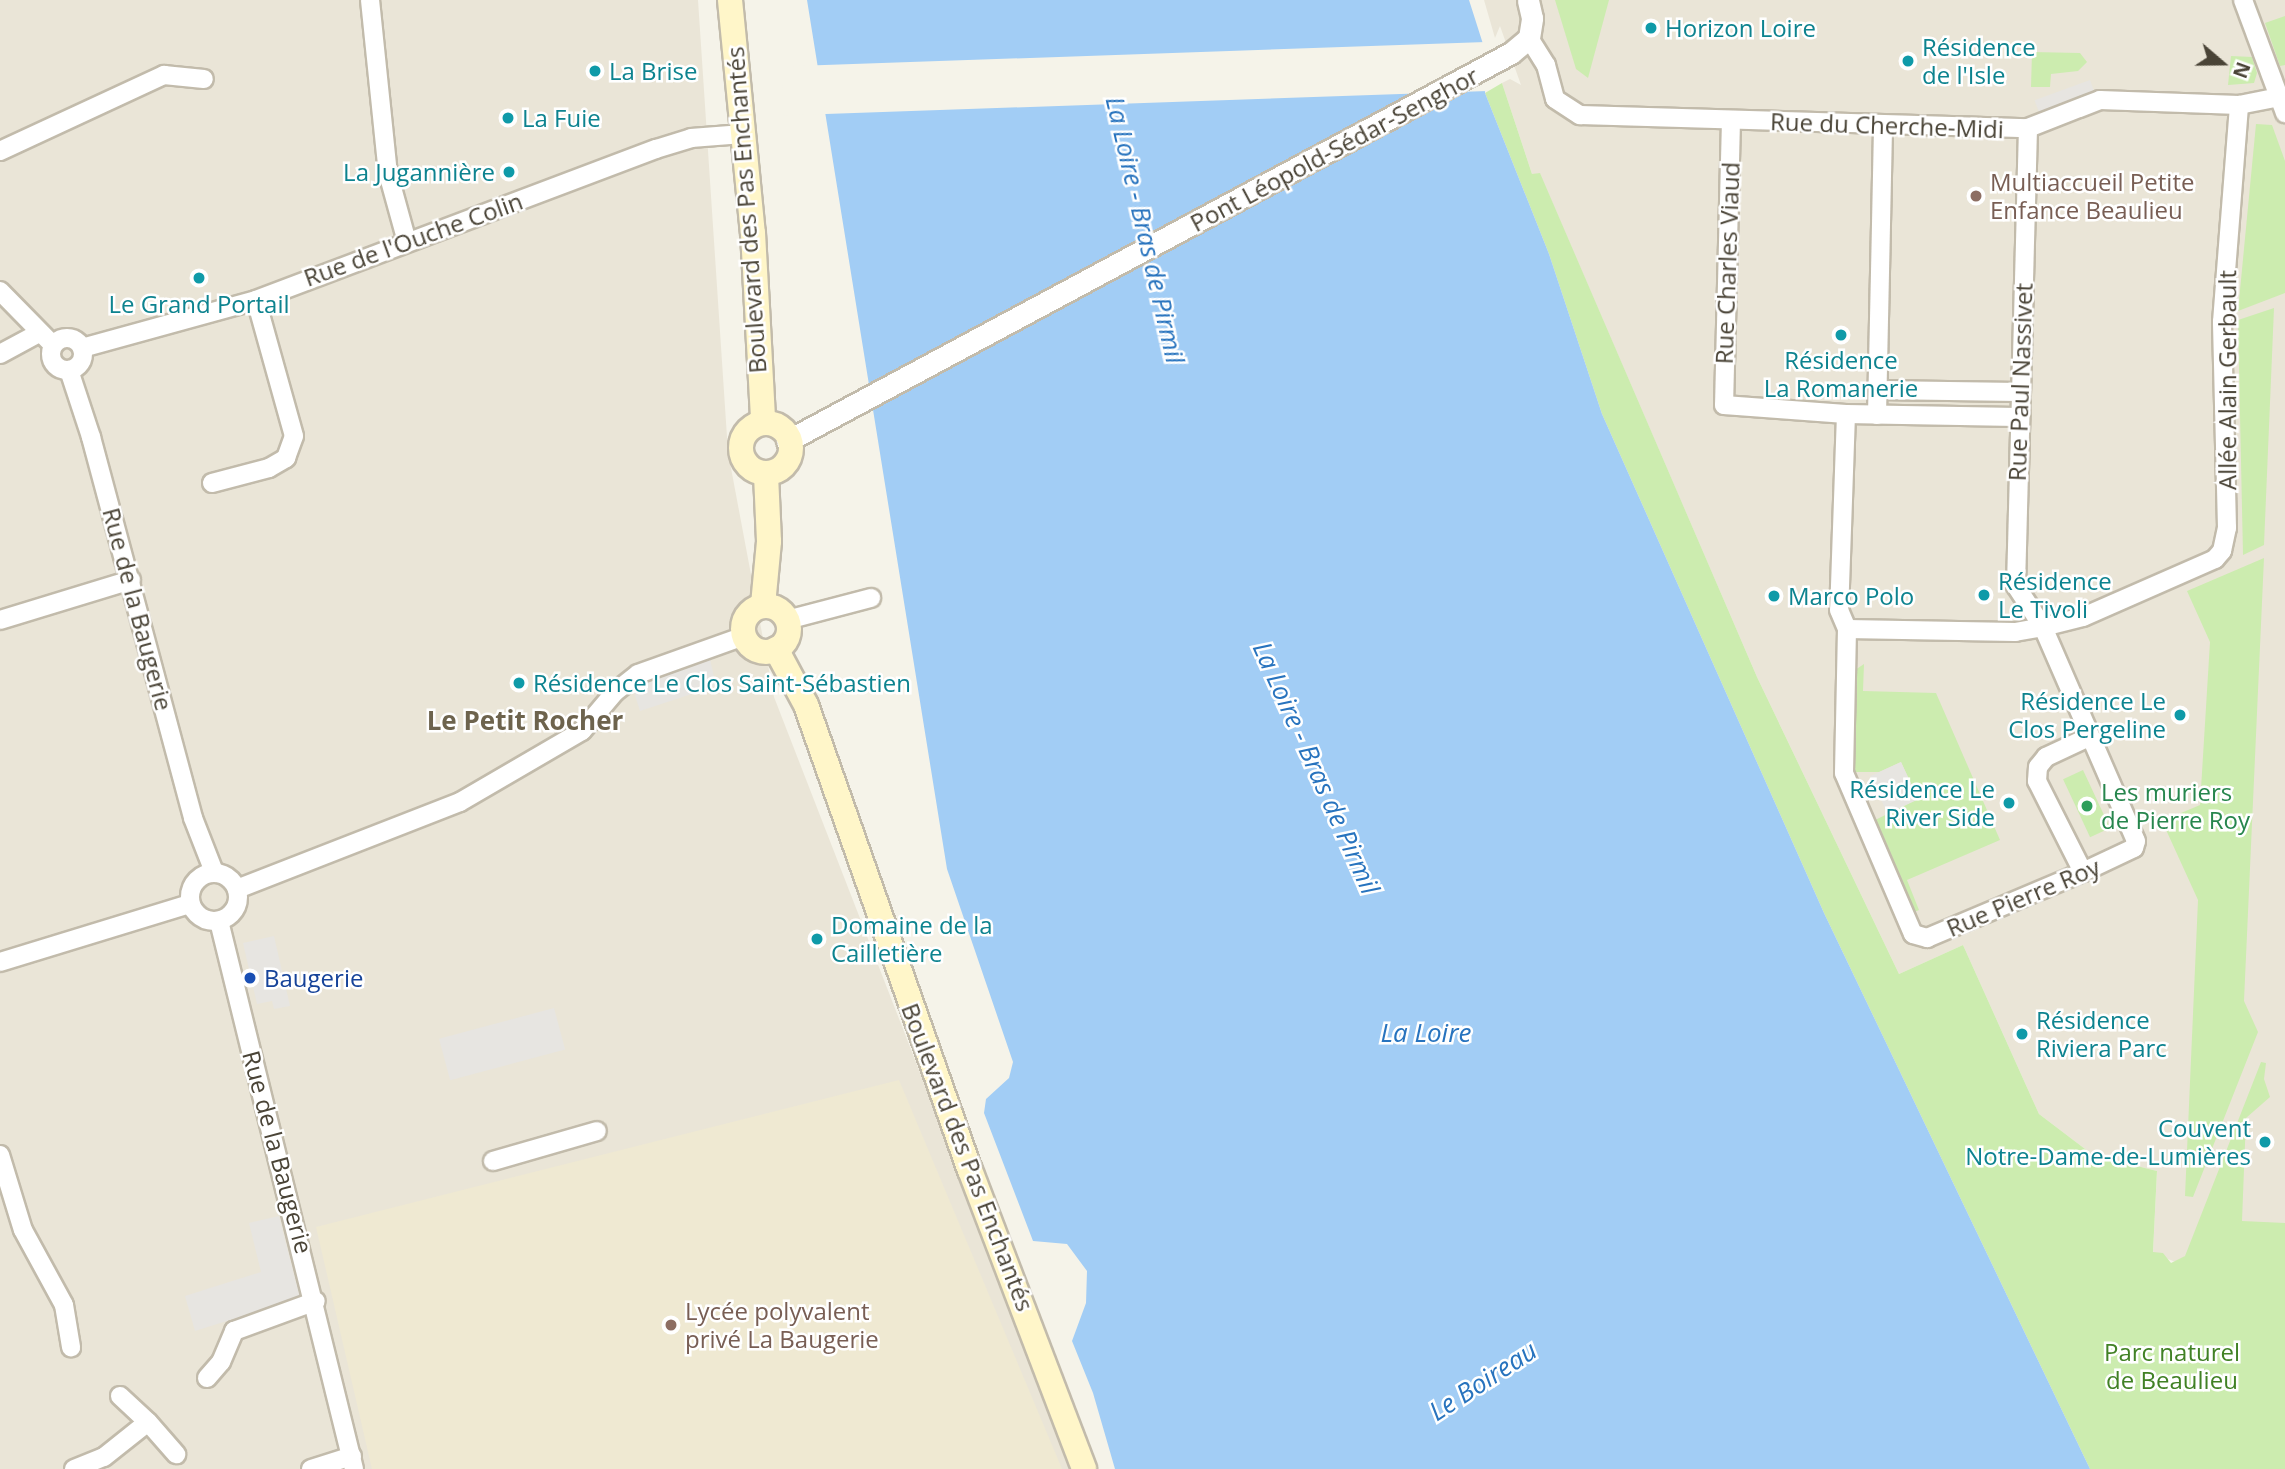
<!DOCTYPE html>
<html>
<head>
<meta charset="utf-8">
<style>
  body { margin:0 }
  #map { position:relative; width:2285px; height:1469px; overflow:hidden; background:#f5f3e9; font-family:"Open Sans",sans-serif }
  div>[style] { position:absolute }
  .residential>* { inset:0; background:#eae5d7 }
  .education>* { inset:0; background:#efe9d2 }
  .green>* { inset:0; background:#ccecaf; transform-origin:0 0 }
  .parking>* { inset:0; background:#e7e5e1; transform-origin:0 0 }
  .water>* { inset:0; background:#a2cdf5 }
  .pier>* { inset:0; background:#f5f3e9; transform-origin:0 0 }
  .roads { filter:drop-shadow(2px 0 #c2bbab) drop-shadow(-2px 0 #c2bbab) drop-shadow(0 2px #c2bbab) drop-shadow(0 -2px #c2bbab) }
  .minor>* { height:18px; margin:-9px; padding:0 9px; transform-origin:9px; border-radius:9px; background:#fff }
  .minor>.ring { margin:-9px; padding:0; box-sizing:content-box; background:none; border:18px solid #fff; border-radius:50% }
  .tertiary>* { height:21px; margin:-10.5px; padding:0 10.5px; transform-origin:10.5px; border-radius:10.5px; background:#fff }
  .secondary>* { height:24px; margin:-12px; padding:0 12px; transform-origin:12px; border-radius:12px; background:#fff6c9 }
  .secondary>.ring { margin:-12px; padding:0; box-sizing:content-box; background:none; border:24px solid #fff6c9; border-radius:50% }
  .dots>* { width:19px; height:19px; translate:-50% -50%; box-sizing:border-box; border:4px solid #fff; border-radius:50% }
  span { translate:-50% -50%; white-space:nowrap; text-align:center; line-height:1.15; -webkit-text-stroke:5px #fff; paint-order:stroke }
  .culture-label { font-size:24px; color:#0d838f }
  .left { translate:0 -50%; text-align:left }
  .right { translate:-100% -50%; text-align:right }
  .street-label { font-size:24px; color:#4a4437 }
  .education-label { font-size:24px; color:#785e54 }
  .leisure-label { font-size:24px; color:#27864d }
  .transit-label { font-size:24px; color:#164399 }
  .park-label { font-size:24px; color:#418125 }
  .water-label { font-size:26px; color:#2773be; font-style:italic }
  .neighbourhood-label { font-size:26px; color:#6d634d; font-weight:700 }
  .north { position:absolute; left:2187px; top:28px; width:70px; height:70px; -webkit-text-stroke:5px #fff; paint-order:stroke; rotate:110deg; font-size:19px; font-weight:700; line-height:28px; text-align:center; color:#4a4437 }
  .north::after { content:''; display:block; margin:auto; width:24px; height:32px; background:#4a4437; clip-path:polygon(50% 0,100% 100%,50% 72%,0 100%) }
</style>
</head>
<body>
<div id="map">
  <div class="residential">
    <div style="clip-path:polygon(0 0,698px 0,728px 452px,774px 697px,1074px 1469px,0 1469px)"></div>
    <div style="clip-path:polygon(1484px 0,2285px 0,2285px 1241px,2185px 1256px,2178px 1263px,2153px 1253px,2157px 1171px,2093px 1155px,2039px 1114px,1963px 945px,1899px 974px,1757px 677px,1540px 174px,1532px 174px,1502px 83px,1510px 79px,1521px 85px,1500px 26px,1495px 38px)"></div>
  </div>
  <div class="education">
    <div style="clip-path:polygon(899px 1080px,1062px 1469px,372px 1469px,316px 1227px)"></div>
  </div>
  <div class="green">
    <div style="clip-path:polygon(1555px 0,1609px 0,1588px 78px,1576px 69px)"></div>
    <div style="clip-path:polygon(2285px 16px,2285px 65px,2280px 66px,2265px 23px)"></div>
    <div style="clip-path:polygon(2032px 52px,2080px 53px,2087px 62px,2078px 71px,2051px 74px,2050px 87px,2031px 87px)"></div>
    <div style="clip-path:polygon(2231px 56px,2252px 57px,2257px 73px,2254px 83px,2228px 85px)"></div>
    <div style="clip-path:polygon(1502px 83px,1532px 174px,1540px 173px,1757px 677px,1899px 974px,1963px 945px,2039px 1114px,2093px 1155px,2157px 1171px,2153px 1252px,2163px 1253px,2171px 1263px,2185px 1256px,2261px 1062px,2266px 1063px,2264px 1079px,2270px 1097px,2246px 1118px,2242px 1221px,2285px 1223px,2285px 1469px,2090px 1469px,1824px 913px,1602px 414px,1549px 254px,1485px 93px)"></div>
    <div style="clip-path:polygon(2256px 124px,2272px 125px,2285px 161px,2285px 293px,2238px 311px)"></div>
    <div style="clip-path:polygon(2274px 308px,2264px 545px,2243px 555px,2238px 320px)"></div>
    <div style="clip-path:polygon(2264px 558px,2244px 1001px,2258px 1032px,2193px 1197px,2185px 1196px,2198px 900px,2162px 821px,2200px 805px,2210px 642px,2187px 591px)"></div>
    <div style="clip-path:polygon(1864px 664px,1863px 691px,1936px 693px,2000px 840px,1907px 880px,1919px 910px,1910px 914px,1869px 823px,1918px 799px,1901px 762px,1879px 772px,1853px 772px,1848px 767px,1855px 670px)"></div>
    <div style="left:2083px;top:770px;width:64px;height:22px;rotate:65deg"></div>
  </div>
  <div class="parking">
    <div style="left:2090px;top:80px;width:15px;height:59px;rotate:70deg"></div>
    <div style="clip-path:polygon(710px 659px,716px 686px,640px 711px,633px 689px,650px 677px)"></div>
    <div style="left:1901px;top:762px;width:41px;height:34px;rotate:65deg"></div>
    <div style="clip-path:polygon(274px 936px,290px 1006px,274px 1009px,272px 1001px,257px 1004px,243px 943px)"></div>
    <div style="left:554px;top:1008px;width:43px;height:119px;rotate:75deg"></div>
    <div style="clip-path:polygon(279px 1216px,300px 1298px,195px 1331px,185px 1296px,261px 1272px,249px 1223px)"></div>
  </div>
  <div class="water">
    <div style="clip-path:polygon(807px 0,1469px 0,1483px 44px,1485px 93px,1549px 254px,1602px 414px,1824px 913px,2090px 1469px,1115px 1469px,1093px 1393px,1072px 1341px,1086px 1303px,1087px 1271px,1067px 1244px,1033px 1241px,984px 1113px,986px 1099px,1009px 1078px,1013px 1062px,947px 869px)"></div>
  </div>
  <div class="pier">
    <div style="left:1486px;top:42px;width:49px;height:705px;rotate:88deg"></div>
  </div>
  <div class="roads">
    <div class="minor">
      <div style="left:370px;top:0;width:174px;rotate:84.1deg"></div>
      <div style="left:388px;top:173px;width:72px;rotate:74.6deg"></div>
      <div style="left:2243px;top:0;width:121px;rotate:69.6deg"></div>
      <div style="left:1529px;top:38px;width:32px;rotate:58deg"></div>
      <div style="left:1546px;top:65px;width:35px;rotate:75deg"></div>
      <div style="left:1555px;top:99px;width:30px;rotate:33deg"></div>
      <div style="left:1580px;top:115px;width:448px;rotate:1.7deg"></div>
      <div style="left:2028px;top:128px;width:77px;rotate:-21.3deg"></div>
      <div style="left:2100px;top:100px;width:139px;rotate:2.1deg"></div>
      <div style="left:2239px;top:105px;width:47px;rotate:-11.1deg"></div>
      <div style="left:1731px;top:120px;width:285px;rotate:91.4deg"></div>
      <div style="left:1724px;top:405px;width:122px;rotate:4.2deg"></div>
      <div style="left:1846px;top:414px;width:171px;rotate:1deg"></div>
      <div style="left:0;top:151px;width:181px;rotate:-24.9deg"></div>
      <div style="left:164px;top:75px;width:40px;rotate:5.7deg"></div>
      <div style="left:0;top:291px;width:76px;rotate:45.5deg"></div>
      <div class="ring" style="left:51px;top:338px;width:14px;height:14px"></div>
      <div style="left:82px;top:348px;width:180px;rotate:-15.4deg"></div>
      <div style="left:256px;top:300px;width:428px;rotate:-20.7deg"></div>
      <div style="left:656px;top:149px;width:37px;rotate:-17deg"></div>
      <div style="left:691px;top:138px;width:52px;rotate:-4.4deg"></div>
      <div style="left:0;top:354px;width:44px;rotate:-28.3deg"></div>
      <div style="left:69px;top:370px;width:71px;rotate:71.8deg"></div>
      <div style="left:91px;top:437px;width:394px;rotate:75deg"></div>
      <div style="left:193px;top:818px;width:58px;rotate:68.7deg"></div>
      <div style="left:1878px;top:390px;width:141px;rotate:0.8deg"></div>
      <div style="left:1846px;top:414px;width:196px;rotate:92deg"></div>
      <div style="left:1839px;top:610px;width:21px;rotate:67deg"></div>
      <div style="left:1847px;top:629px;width:144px;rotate:91.2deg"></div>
      <div style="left:1844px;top:773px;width:175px;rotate:66.8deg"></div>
      <div style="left:1913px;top:934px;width:15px;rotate:16deg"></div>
      <div style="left:1927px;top:938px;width:169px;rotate:-22.9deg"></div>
      <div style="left:2083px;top:872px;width:56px;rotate:-25.2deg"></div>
      <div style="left:2134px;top:848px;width:7px;rotate:-74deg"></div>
      <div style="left:2136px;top:841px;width:233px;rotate:-113.5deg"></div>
      <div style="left:2043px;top:627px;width:49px;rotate:-123.4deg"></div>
      <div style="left:2016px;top:586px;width:458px;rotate:-88.5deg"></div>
      <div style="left:1877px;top:415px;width:290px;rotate:-88.8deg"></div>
      <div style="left:212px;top:483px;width:59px;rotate:-14.7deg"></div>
      <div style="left:269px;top:468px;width:20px;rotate:-30deg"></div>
      <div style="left:286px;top:458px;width:23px;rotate:-70deg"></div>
      <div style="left:294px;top:436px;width:141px;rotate:-105.6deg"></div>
      <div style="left:0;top:620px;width:137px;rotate:-17deg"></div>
      <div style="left:787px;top:620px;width:87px;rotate:-14.7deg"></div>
      <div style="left:1847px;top:629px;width:168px;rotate:1deg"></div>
      <div style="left:2015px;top:632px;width:28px;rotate:-10deg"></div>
      <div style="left:2043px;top:627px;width:41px;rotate:-14deg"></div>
      <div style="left:2083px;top:617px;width:144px;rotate:-23.7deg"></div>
      <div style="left:2215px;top:559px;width:11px;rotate:-49deg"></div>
      <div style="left:2222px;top:551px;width:24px;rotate:-78deg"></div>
      <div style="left:2227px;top:528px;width:206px;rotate:-91.4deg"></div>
      <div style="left:2222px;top:322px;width:218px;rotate:-85.5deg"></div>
      <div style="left:2083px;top:872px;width:102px;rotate:-116.8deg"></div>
      <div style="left:2037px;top:781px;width:14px;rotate:-86deg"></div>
      <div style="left:2038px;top:767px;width:13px;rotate:-51deg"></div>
      <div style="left:2046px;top:757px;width:47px;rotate:-24.9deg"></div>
      <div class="ring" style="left:190px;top:873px;width:30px;height:30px"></div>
      <div style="left:237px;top:889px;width:239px;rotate:-21.3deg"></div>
      <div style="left:460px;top:802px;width:141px;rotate:-30.2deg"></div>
      <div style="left:582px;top:731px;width:51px;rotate:-49.8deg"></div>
      <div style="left:615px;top:692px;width:29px;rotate:-38deg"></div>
      <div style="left:638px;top:674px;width:113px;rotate:-19.7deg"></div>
      <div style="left:219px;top:921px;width:564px;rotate:76.16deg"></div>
      <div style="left:0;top:962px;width:199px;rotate:-17deg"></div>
      <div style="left:0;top:1155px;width:78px;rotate:73deg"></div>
      <div style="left:23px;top:1230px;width:85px;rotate:61.3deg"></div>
      <div style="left:64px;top:1305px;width:43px;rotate:80.5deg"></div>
      <div style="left:493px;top:1161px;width:108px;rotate:-16.1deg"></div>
      <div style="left:207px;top:1378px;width:21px;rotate:-49deg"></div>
      <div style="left:221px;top:1362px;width:34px;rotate:-67deg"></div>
      <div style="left:234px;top:1331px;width:87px;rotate:-20.1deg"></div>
      <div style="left:120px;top:1396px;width:38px;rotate:43deg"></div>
      <div style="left:74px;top:1469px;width:32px;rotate:-22deg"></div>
      <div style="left:104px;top:1457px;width:56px;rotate:-38.5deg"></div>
      <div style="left:148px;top:1422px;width:43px;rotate:48.8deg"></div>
      <div style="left:311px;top:1469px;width:43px;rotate:-17.6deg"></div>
    </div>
    <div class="tertiary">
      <div style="left:787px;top:441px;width:821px;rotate:-28.19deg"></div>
      <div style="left:1511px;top:53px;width:23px;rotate:-40deg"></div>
      <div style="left:1529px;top:38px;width:20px;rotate:-81deg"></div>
      <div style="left:1532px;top:18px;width:18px;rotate:-103deg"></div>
    </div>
    <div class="secondary">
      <div style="left:730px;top:0;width:234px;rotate:84.4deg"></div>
      <div style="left:753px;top:233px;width:186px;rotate:86.9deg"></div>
      <div class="ring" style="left:741px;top:423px;width:26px;height:26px"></div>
      <div style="left:763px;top:605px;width:64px;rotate:-84.6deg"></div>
      <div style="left:769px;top:541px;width:65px;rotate:-92.6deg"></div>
      <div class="ring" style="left:743px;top:606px;width:22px;height:22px"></div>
      <div style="left:776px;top:649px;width:64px;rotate:61.8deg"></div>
      <div style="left:806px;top:705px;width:493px;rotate:70.6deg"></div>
      <div style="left:970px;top:1170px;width:320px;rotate:69.1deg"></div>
    </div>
  </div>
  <div class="dots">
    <div style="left:1651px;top:28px;background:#0f9aa8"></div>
    <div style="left:1908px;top:61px;background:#0f9aa8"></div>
    <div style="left:595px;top:71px;background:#0f9aa8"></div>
    <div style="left:508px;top:118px;background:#0f9aa8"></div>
    <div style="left:509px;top:172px;background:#0f9aa8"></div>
    <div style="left:1976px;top:196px;background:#8d6e63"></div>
    <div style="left:199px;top:278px;background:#0f9aa8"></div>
    <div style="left:1841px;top:335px;background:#0f9aa8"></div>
    <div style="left:1984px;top:595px;background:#0f9aa8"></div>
    <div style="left:1774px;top:596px;background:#0f9aa8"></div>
    <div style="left:519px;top:683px;background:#0f9aa8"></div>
    <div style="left:2180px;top:715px;background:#0f9aa8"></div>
    <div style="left:2009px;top:803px;background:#0f9aa8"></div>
    <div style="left:2087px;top:806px;background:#2e9e5b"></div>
    <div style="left:817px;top:939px;background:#0f9aa8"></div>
    <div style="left:250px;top:978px;background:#1a4fb4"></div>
    <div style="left:2022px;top:1034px;background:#0f9aa8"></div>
    <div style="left:2265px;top:1142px;background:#0f9aa8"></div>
    <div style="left:671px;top:1325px;background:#8d6e63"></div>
  </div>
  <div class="culture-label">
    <span class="left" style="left:1665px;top:28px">Horizon Loire</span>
    <span class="left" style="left:1922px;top:61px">Résidence<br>de l'Isle</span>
    <span class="left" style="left:609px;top:71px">La Brise</span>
    <span class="left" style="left:522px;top:118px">La Fuie</span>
    <span class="right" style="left:495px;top:172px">La Jugannière</span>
    <span style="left:199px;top:304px">Le Grand Portail</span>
    <span style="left:1841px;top:374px">Résidence<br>La Romanerie</span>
    <span class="left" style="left:1998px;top:595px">Résidence<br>Le Tivoli</span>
    <span class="left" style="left:1788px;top:596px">Marco Polo</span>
    <span class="left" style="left:533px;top:683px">Résidence Le Clos Saint-Sébastien</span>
    <span class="right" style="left:2166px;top:715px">Résidence Le<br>Clos Pergeline</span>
    <span class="right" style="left:1995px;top:803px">Résidence Le<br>River Side</span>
    <span class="left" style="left:831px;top:939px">Domaine de la<br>Cailletière</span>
    <span class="left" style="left:2036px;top:1034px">Résidence<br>Riviera Parc</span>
    <span class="right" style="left:2251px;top:1142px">Couvent<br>Notre-Dame-de-Lumières</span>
  </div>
  <div class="street-label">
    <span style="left:1887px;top:125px;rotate:2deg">Rue du Cherche-Midi</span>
    <span style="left:1334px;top:149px;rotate:-28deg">Pont Léopold-Sédar-Senghor</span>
    <span style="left:746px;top:210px;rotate:-94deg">Boulevard des Pas Enchantés</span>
    <span style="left:413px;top:239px;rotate:-20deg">Rue de l'Ouche Colin</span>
    <span style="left:1727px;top:263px;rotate:-88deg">Rue Charles Viaud</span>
    <span style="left:2227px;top:380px;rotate:-90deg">Allée Alain Gerbault</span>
    <span style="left:2020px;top:382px;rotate:-88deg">Rue Paul Nassivet</span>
    <span style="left:138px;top:609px;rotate:75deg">Rue de la Baugerie</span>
    <span style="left:2023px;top:897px;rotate:-23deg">Rue Pierre Roy</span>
    <span style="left:278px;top:1152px;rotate:75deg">Rue de la Baugerie</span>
    <span style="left:968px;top:1157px;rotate:69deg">Boulevard des Pas Enchantés</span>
  </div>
  <div class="education-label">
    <span class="left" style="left:1990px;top:196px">Multiaccueil Petite<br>Enfance Beaulieu</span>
    <span class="left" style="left:685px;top:1325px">Lycée polyvalent<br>privé La Baugerie</span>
  </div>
  <div class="leisure-label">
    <span class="left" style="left:2101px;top:806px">Les muriers<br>de Pierre Roy</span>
  </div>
  <div class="transit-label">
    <span class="left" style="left:264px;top:978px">Baugerie</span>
  </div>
  <div class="park-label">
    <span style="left:2172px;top:1366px">Parc naturel<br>de Beaulieu</span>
  </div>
  <div class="water-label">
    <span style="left:1145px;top:230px;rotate:77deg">La Loire - Bras de Pirmil</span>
    <span style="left:1316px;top:768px;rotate:66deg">La Loire - Bras de Pirmil</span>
    <span style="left:1426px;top:1033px">La Loire</span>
    <span style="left:1483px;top:1381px;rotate:-33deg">Le Boireau</span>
  </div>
  <div class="neighbourhood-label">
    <span style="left:525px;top:721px">Le Petit Rocher</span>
  </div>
  <div class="north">N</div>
</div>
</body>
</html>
